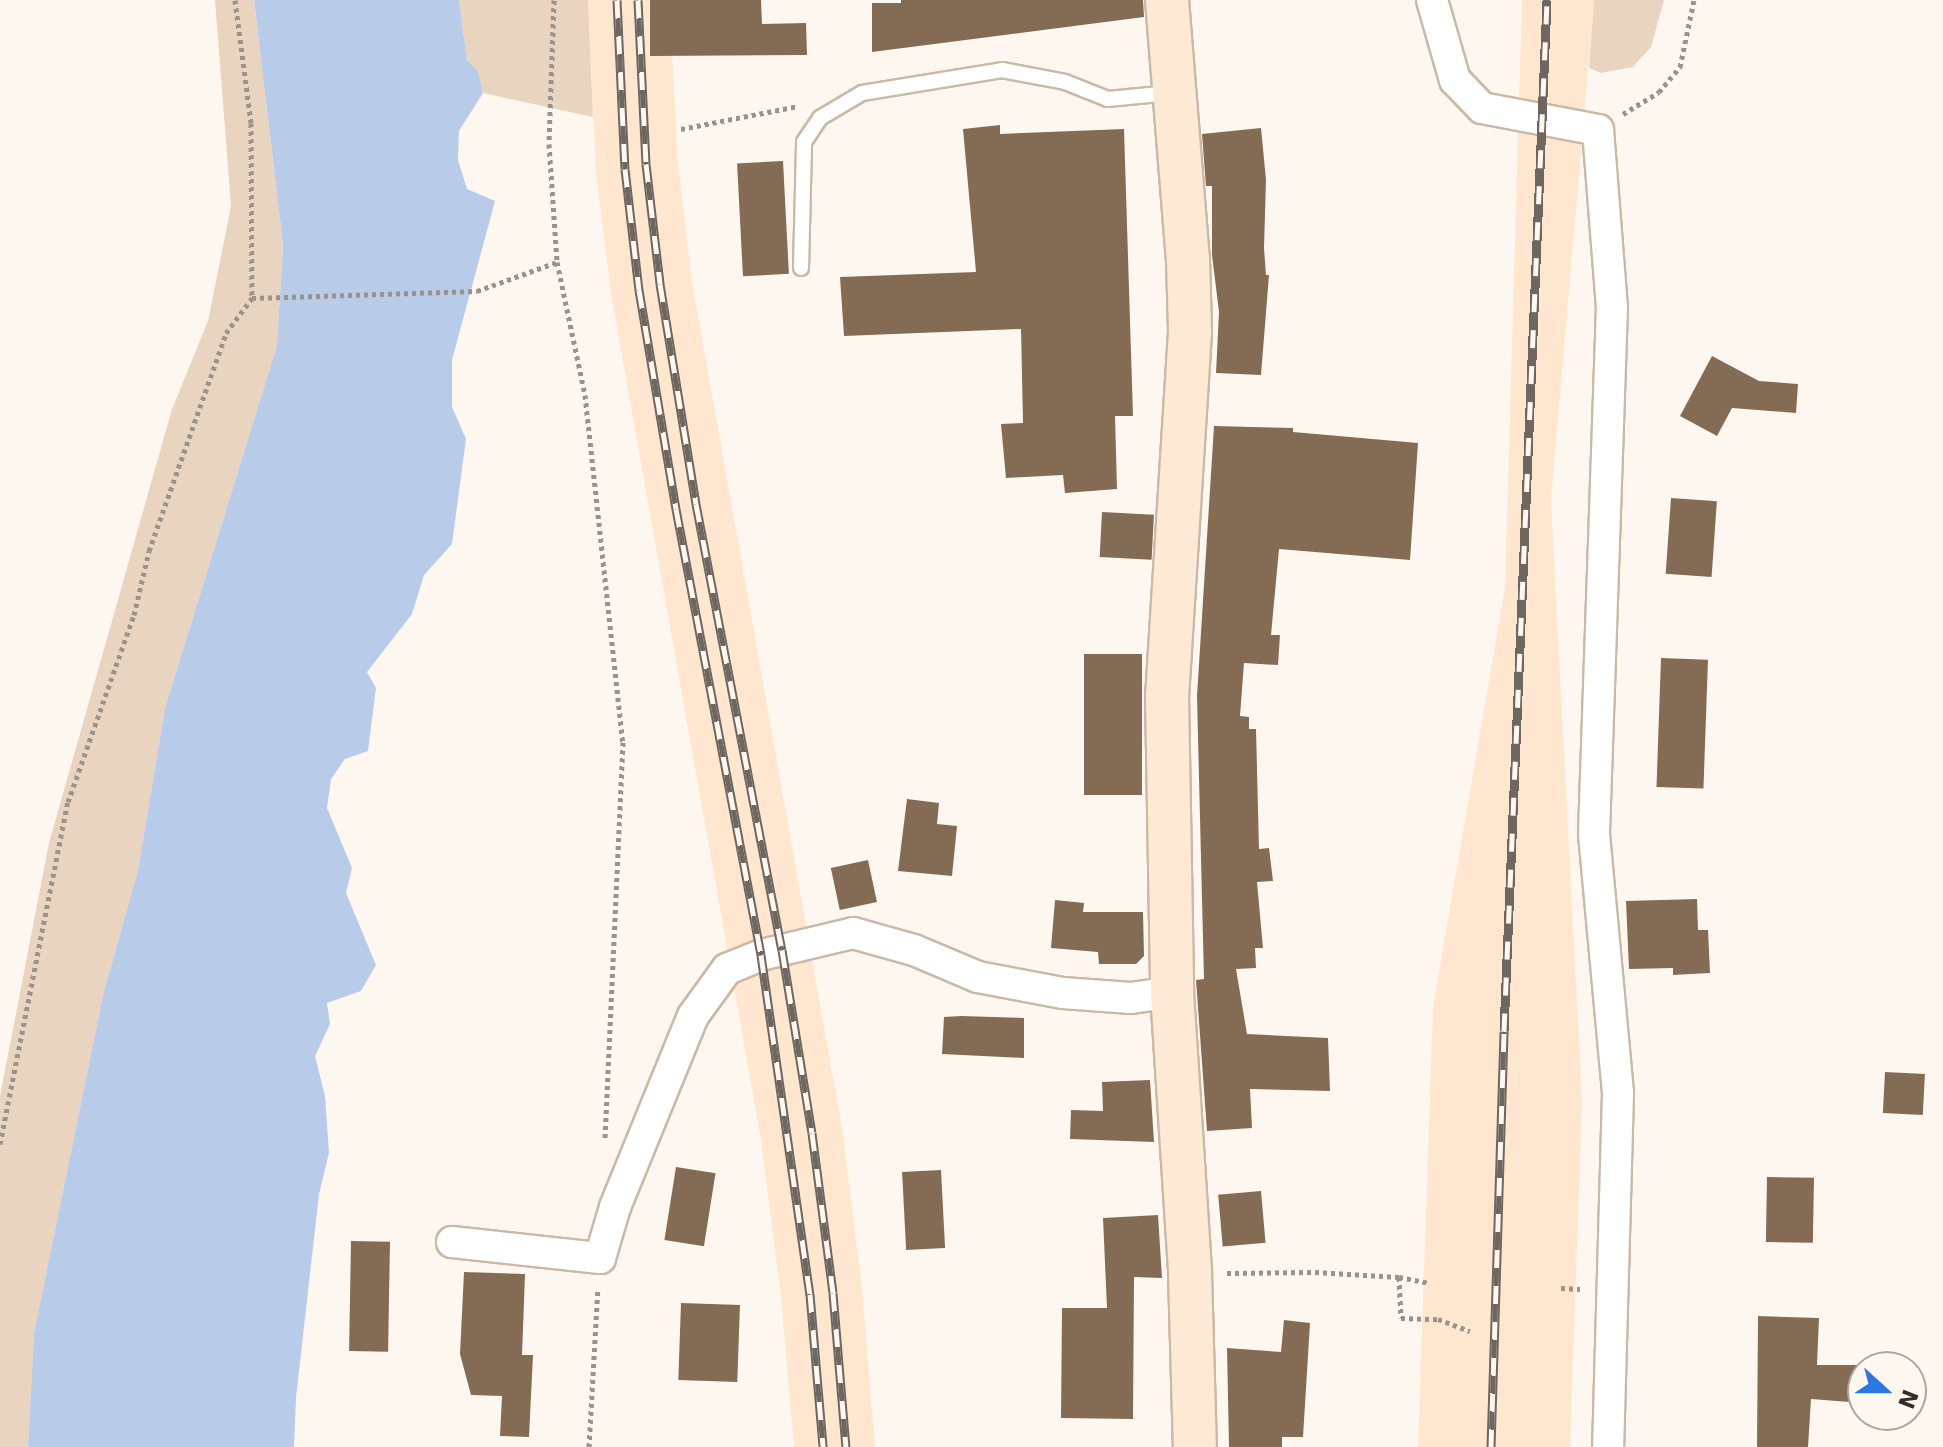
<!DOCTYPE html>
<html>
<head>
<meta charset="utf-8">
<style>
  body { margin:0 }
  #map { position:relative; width:1943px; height:1447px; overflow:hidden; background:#fef7f0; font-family:"DejaVu Sans",sans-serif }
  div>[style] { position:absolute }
  .built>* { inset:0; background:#ffe7cf }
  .green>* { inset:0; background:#e9d4bf }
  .water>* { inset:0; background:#b8cbe9 }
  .building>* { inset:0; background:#846c54; transform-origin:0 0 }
  .path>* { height:5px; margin-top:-2.5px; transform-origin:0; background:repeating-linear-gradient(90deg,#9a938c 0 4px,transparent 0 8px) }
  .roads { filter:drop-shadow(2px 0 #cab9a7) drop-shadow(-2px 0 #cab9a7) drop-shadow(0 2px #cab9a7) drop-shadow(0 -2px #cab9a7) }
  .lane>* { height:14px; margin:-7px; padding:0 7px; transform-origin:7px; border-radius:7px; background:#fff }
  .street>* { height:30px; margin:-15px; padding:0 15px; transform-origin:15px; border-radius:15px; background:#fff }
  .secondary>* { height:42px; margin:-21px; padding:0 21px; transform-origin:21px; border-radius:21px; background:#fde9d4 }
  .rail>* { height:9px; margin-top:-4.5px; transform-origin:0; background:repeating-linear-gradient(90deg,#fef7f0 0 18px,#6e6760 0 36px); box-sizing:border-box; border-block:2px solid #6e6760 }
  span { translate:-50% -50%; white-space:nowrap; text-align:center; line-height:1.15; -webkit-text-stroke:8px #fef7f0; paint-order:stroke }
  .north { position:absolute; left:1847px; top:1351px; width:80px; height:80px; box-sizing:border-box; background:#fef7f0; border:2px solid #ada69f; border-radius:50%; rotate:111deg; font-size:22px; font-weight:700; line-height:32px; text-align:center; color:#342d26 }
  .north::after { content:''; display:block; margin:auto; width:28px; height:36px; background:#2b78e3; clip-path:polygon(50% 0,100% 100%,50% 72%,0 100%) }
</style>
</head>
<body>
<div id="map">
  <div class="built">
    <div style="clip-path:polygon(588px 0,669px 0,678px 164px,692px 282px,842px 1128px,862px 1288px,875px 1447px,794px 1447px,781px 1297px,761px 1140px,611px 294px,596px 172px)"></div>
    <div style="clip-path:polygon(1522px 0,1594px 0,1551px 500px,1582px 1101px,1570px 1447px,1418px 1447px,1433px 1007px,1505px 587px)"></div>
  </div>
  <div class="green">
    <div style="clip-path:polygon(215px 0,254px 0,283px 245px,277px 345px,165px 708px,138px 870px,103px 995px,34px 1333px,28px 1447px,0 1447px,0 1096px,49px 843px,172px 409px,208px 321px,231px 206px)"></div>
    <div style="clip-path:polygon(459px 0,588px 0,593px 117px,483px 93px,478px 71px,467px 60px)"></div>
    <div style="clip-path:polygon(1594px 0,1664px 0,1651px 47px,1633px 67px,1601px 73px,1589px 68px)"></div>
  </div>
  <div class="water">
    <div style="clip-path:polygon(254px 0,459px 0,467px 60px,478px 71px,483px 93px,459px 131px,458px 160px,467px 189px,495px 201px,452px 360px,452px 407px,466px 439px,452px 544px,424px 575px,412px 614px,367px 672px,376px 688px,368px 751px,345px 759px,331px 779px,327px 808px,352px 868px,346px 893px,376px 965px,361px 991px,327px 1003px,330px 1024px,315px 1056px,325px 1096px,329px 1153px,319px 1194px,296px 1398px,294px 1447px,28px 1447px,34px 1333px,103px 995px,138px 870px,165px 708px,277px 345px,283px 245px)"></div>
  </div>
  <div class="building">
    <div style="clip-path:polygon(650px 0,761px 0,762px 24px,806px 23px,807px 55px,650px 56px)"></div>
    <div style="clip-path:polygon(901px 0,1143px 0,1144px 17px,872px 52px,872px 3px,901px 3px)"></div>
    <div style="clip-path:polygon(1000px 125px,1000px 134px,1124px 129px,1133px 416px,1115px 416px,1117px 489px,1065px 493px,1063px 475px,1006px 478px,1001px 424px,1023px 423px,1021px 329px,844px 336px,840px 277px,976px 272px,963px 129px)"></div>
    <div style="clip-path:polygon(1261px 128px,1266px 180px,1264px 248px,1266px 275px,1269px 275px,1261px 375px,1216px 373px,1219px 312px,1212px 255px,1212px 186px,1206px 186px,1202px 134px)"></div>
    <div style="left:783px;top:161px;width:113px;height:46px;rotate:87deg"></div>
    <div style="clip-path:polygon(1712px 356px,1759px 381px,1798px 384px,1796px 413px,1732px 408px,1717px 436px,1680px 416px)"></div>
    <div style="clip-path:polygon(1214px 426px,1293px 428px,1293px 432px,1418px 443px,1410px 560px,1279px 549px,1271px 635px,1280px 635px,1278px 665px,1244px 663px,1240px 716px,1249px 717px,1249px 729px,1256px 729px,1259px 849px,1269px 848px,1273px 881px,1257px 882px,1263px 948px,1255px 948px,1256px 968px,1236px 969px,1247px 1034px,1328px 1038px,1330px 1091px,1250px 1089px,1252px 1128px,1207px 1131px,1196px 980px,1204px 979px,1197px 696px)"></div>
    <div style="left:1671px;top:498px;width:46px;height:76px;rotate:4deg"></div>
    <div style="left:1102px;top:512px;width:52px;height:45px;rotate:3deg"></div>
    <div style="left:1084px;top:654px;width:58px;height:141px"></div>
    <div style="left:1661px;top:658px;width:47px;height:129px;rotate:2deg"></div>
    <div style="clip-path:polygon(907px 799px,939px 803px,937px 824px,957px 826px,952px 876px,898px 871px)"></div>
    <div style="left:868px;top:860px;width:43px;height:38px;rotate:78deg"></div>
    <div style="clip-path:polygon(1697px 899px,1698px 930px,1708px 930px,1710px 973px,1673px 975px,1673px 968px,1629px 969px,1626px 901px)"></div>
    <div style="clip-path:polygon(1055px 900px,1084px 903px,1083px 912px,1143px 912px,1144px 956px,1136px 964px,1099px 964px,1098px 952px,1051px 948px)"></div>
    <div style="clip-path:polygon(961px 1016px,1024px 1018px,1024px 1058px,942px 1054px,944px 1017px)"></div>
    <div style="left:1885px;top:1072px;width:40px;height:41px;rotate:3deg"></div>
    <div style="clip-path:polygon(1150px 1080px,1154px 1142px,1070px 1139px,1071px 1110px,1103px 1111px,1102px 1082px)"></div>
    <div style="left:676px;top:1167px;width:40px;height:74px;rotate:9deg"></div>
    <div style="left:941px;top:1170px;width:78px;height:39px;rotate:87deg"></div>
    <div style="left:1767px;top:1177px;width:47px;height:65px;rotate:1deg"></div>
    <div style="left:1261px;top:1191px;width:52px;height:43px;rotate:85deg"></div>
    <div style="clip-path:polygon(1158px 1215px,1162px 1278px,1134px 1277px,1133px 1419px,1061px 1418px,1062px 1308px,1107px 1308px,1103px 1218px)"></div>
    <div style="left:351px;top:1241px;width:39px;height:110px;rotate:1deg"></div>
    <div style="clip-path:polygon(464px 1272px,525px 1274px,522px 1355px,533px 1355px,529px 1437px,500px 1436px,502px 1396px,471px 1395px,460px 1354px)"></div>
    <div style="left:681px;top:1303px;width:59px;height:77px;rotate:2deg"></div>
    <div style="clip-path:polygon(1758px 1316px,1819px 1318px,1817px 1365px,1863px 1365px,1863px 1403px,1811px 1399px,1808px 1447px,1757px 1447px)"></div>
    <div style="clip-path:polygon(1284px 1320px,1310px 1323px,1303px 1437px,1282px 1437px,1282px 1447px,1229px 1447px,1227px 1348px,1281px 1352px)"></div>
  </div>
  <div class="path">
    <div style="left:235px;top:0;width:124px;rotate:82.6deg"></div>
    <div style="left:251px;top:123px;width:175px;rotate:89.7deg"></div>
    <div style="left:554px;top:0;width:144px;rotate:92deg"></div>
    <div style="left:549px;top:144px;width:118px;rotate:86.1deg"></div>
    <div style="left:557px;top:262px;width:136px;rotate:78.1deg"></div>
    <div style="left:585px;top:395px;width:349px;rotate:83.8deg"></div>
    <div style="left:623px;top:742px;width:396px;rotate:92.6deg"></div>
    <div style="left:1623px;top:114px;width:42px;rotate:-31.4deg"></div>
    <div style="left:1659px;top:92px;width:33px;rotate:-50deg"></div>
    <div style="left:1680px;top:67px;width:68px;rotate:-78.2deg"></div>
    <div style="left:681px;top:129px;width:119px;rotate:-11.1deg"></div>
    <div style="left:0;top:1144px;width:349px;rotate:-78.8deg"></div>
    <div style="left:68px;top:802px;width:198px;rotate:-70.6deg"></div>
    <div style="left:134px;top:615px;width:66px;rotate:-76.8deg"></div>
    <div style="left:149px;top:551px;width:231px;rotate:-70.5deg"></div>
    <div style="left:226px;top:333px;width:44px;rotate:-53.4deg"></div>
    <div style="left:252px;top:298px;width:225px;rotate:-1.8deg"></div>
    <div style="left:477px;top:291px;width:85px;rotate:-19.9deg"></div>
    <div style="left:1227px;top:1273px;width:88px;rotate:-0.7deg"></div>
    <div style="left:1315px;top:1272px;width:84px;rotate:3.4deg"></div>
    <div style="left:1399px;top:1277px;width:31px;rotate:11deg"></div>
    <div style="left:1399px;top:1277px;width:41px;rotate:87.2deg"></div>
    <div style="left:1401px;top:1318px;width:37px;rotate:2deg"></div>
    <div style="left:1438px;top:1319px;width:34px;rotate:21deg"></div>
    <div style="left:1561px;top:1288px;width:19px;rotate:3deg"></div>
    <div style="left:589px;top:1447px;width:159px;rotate:-86.8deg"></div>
  </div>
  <div class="roads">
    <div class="lane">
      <div style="left:801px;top:268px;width:126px;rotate:-88.6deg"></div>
      <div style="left:804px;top:142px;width:29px;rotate:-56deg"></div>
      <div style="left:820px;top:118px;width:49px;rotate:-30.8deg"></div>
      <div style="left:862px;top:93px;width:142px;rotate:-9.3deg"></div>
      <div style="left:1002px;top:70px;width:64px;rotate:10.8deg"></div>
      <div style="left:1065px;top:82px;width:46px;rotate:21.6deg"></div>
      <div style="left:1108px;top:99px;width:62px;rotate:-5.5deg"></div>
    </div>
    <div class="street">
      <div style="left:1432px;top:0;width:83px;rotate:74deg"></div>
      <div style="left:1455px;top:80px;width:39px;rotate:46deg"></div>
      <div style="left:1482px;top:108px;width:118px;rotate:10.7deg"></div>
      <div style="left:1598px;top:130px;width:178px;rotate:85.5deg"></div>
      <div style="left:1612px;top:307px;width:527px;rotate:91.96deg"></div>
      <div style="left:1594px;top:834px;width:260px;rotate:84.7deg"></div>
      <div style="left:1618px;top:1093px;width:354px;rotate:91.6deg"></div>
      <div style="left:452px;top:1242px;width:149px;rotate:6.2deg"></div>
      <div style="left:600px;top:1258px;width:53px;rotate:-73.6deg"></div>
      <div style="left:615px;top:1207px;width:206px;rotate:-67.8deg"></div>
      <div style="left:693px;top:1016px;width:58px;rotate:-54.1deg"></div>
      <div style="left:727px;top:969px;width:37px;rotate:-22deg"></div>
      <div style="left:761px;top:955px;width:95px;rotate:-13.4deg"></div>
      <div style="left:853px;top:933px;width:63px;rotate:15.6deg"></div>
      <div style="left:914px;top:950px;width:69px;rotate:22.9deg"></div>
      <div style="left:978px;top:977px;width:86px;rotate:10.7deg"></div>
      <div style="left:1063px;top:993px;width:68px;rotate:4.2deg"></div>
      <div style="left:1131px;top:998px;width:41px;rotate:-8.3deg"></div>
    </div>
    <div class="secondary">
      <div style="left:1167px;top:0;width:260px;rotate:85.4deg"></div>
      <div style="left:1188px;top:259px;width:73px;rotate:88.4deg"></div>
      <div style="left:1190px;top:332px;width:364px;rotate:93.6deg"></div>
      <div style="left:1167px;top:695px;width:297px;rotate:89deg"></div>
      <div style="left:1172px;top:992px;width:282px;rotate:86.3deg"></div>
      <div style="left:1190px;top:1273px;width:174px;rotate:88.4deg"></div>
    </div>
  </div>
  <div class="rail">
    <div style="left:617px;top:0;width:169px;rotate:87.3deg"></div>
    <div style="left:625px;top:169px;width:122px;rotate:83.4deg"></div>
    <div style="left:639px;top:290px;width:222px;rotate:80.4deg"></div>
    <div style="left:676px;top:509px;width:454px;rotate:79.2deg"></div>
    <div style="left:761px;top:955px;width:343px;rotate:81.8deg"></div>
    <div style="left:810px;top:1294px;width:154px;rotate:85.1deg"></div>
    <div style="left:638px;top:0;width:164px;rotate:87.2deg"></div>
    <div style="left:646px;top:164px;width:121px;rotate:83.3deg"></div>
    <div style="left:660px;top:284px;width:223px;rotate:80.7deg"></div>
    <div style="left:696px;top:504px;width:454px;rotate:79.1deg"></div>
    <div style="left:782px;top:950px;width:185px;rotate:80.7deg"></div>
    <div style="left:812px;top:1133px;width:161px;rotate:82.5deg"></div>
    <div style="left:833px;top:1293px;width:155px;rotate:85.2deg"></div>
    <div style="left:1491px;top:1447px;width:416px;rotate:-88.2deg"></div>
    <div style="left:1504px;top:1031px;width:1032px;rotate:-87.61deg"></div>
  </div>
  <div class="north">N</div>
</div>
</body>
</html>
